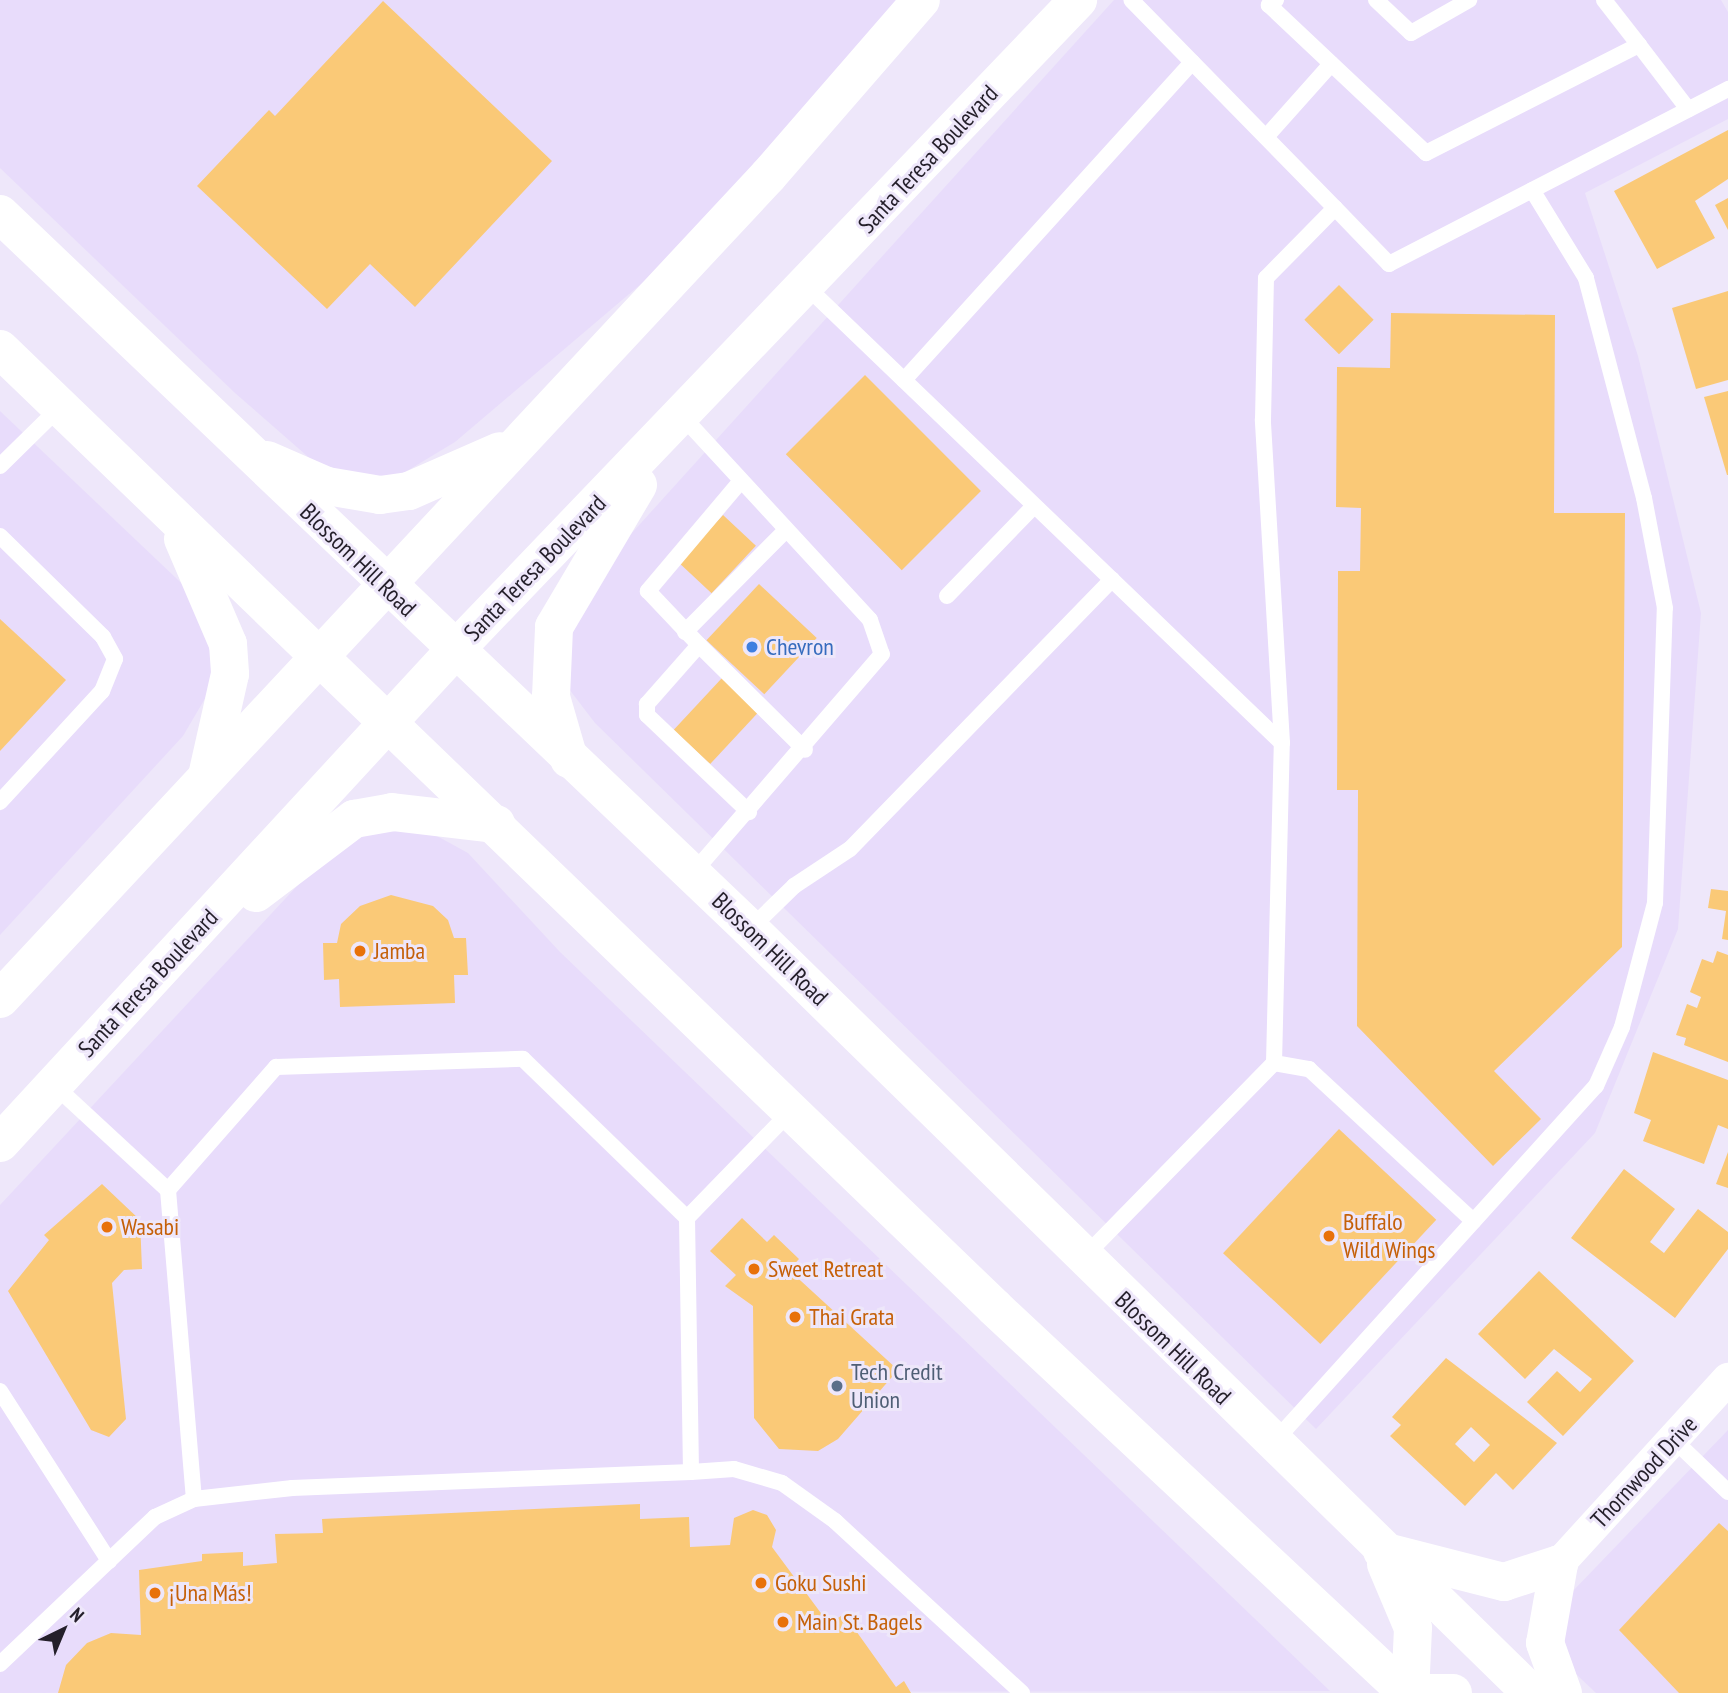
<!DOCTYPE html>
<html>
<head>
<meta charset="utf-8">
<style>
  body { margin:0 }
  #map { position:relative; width:1728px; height:1693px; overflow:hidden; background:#eee7fa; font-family:"PT Sans Narrow",sans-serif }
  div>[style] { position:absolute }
  .built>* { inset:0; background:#e8dcfb }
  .building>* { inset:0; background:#fac977; transform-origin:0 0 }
  .service>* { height:16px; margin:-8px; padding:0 8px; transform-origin:8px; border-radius:8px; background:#fff }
  .minor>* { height:32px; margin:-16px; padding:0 16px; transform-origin:16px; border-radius:16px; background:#fff }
  .secondary>* { height:38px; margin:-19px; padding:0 19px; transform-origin:19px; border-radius:19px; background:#fff }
  .dots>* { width:19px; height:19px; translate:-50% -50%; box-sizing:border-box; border:4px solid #eee7fa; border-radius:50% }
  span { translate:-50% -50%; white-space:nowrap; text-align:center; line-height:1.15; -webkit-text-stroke:6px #eee7fa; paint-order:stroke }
  .street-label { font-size:24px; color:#241f2a }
  .shop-label { font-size:24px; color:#366cbe }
  .left { translate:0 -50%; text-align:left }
  .food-label { font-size:24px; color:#c56008 }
  .service-label { font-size:24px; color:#4e5e75 }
  .north { position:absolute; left:28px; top:1595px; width:70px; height:70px; -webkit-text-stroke:5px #eee7fa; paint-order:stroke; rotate:43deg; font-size:19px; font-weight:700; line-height:28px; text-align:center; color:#241f2a }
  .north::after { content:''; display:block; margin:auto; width:24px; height:32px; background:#241f2a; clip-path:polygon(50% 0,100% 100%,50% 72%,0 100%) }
</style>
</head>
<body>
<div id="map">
  <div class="built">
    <div style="clip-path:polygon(0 0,921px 0,768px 176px,455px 442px,397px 477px,352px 480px,322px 469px,235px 393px,0 168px)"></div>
    <div style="clip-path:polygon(1114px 0,1721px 0,1728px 12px,1728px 119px,1585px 193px,1638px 356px,1701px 613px,1678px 929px,1595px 1133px,1316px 1429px,595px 723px,569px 689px,564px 656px,576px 612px,603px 565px)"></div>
    <div style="clip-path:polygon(0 411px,196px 597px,218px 655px,210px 690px,183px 736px,0 935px)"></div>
    <div style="clip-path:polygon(394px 825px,426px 830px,468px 853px,560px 952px,1330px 1691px,0 1693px,0 1205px,325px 856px,353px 836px)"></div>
    <div style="clip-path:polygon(1728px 1430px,1728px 1693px,1596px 1693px,1576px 1674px,1560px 1628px,1570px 1594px)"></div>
  </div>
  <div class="building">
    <div style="clip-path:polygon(383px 1px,552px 161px,415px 307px,370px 264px,327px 309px,197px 186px,269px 110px,275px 116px)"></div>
    <div style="clip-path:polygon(1728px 130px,1728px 179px,1695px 201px,1715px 238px,1657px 269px,1614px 191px)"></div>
    <div style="clip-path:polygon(1728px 198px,1728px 230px,1715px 205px)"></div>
    <div style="left:1339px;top:285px;width:49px;height:49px;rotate:45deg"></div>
    <div style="clip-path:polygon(1728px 291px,1728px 380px,1696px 389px,1672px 308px)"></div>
    <div style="clip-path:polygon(1391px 313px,1555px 315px,1554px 513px,1625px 513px,1622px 947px,1494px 1071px,1541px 1119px,1493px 1166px,1357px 1026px,1358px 790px,1337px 790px,1338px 571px,1360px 571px,1361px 508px,1336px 507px,1337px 367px,1390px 368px)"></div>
    <div style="left:865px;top:375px;width:164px;height:112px;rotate:45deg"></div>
    <div style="clip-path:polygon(1728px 391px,1728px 475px,1727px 475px,1704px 397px)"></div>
    <div style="left:723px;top:515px;width:45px;height:65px;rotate:43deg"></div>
    <div style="left:759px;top:584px;width:79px;height:77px;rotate:43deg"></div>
    <div style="clip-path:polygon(0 619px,66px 680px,0 751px)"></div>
    <div style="left:722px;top:678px;width:50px;height:71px;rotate:43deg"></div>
    <div style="clip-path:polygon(1711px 889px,1728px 891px,1728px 940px,1722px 939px,1726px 911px,1708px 908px)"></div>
    <div style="clip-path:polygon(391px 895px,433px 906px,448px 920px,454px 938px,466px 938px,468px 975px,454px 975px,455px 1003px,340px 1007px,339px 979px,324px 980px,323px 943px,337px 943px,341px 924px,360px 906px)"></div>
    <div style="clip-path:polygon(1717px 951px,1728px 955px,1728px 1062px,1684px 1045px,1686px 1038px,1676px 1035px,1687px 1004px,1697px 1008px,1701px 997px,1690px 992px,1702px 959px,1713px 963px)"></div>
    <div style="clip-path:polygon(1653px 1052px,1728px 1080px,1728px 1129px,1718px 1125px,1704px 1164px,1643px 1141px,1651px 1120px,1634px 1113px)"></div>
    <div style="left:1339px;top:1129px;width:133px;height:170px;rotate:43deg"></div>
    <div style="clip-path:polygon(1728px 1152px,1728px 1188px,1716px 1184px)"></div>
    <div style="clip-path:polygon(1624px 1169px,1675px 1209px,1650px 1242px,1664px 1253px,1698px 1209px,1728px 1232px,1728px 1249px,1675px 1318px,1571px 1238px)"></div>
    <div style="clip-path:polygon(102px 1184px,140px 1220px,142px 1269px,124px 1270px,112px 1283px,126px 1419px,109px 1437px,91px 1430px,8px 1291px,49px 1240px,44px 1235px)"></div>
    <div style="clip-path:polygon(742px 1218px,767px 1242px,774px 1235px,799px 1259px,789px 1270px,898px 1370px,838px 1439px,818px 1451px,779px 1449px,754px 1418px,753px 1306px,725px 1286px,736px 1275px,710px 1251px)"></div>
    <div style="clip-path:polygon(1539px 1271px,1634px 1361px,1563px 1436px,1527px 1402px,1557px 1371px,1580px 1392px,1592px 1379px,1554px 1349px,1525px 1379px,1478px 1334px)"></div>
    <div style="clip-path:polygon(evenodd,1446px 1358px,1557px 1443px,1513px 1490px,1496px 1473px,1465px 1506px,1390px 1436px,1401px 1425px,1392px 1417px,1446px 1358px,1471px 1427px,1490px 1445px,1474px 1462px,1455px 1444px,1471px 1427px)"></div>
    <div style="clip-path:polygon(640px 1504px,640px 1519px,689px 1517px,690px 1547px,730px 1545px,734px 1518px,753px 1510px,767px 1515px,776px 1530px,772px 1547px,829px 1624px,844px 1614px,896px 1687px,904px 1681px,911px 1693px,58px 1693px,66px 1665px,87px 1643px,111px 1633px,141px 1635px,139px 1570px,202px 1561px,202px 1554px,243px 1552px,243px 1566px,277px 1563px,275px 1534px,323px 1533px,322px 1519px)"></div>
    <div style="clip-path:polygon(1719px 1523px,1728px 1531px,1728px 1693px,1679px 1693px,1619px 1630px)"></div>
  </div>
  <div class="service">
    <div style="left:1276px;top:0;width:9px;rotate:144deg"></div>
    <div style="left:1269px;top:5px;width:216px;rotate:43.3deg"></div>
    <div style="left:1426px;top:153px;width:239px;rotate:-26.9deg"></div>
    <div style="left:1639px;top:45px;width:57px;rotate:-127.9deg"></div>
    <div style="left:1376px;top:0;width:48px;rotate:43.3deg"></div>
    <div style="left:1411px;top:33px;width:67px;rotate:-29.6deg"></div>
    <div style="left:1639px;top:45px;width:81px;rotate:52.6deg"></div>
    <div style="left:1266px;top:137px;width:98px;rotate:-48.3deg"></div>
    <div style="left:1335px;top:208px;width:78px;rotate:46deg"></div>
    <div style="left:1389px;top:264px;width:382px;rotate:-27.3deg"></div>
    <div style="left:807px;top:287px;width:658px;rotate:43.83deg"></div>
    <div style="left:904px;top:380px;width:429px;rotate:-47.8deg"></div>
    <div style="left:682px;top:416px;width:277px;rotate:47.3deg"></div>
    <div style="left:870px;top:620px;width:36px;rotate:71deg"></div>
    <div style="left:882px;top:654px;width:291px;rotate:130.8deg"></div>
    <div style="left:0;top:466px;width:84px;rotate:-44.5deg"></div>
    <div style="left:740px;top:482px;width:143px;rotate:130.2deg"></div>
    <div style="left:648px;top:591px;width:74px;rotate:46.6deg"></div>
    <div style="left:699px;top:645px;width:79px;rotate:131.4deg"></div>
    <div style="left:647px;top:704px;width:11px;rotate:90deg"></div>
    <div style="left:647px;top:715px;width:141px;rotate:43.6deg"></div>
    <div style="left:0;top:536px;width:144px;rotate:44.4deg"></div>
    <div style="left:103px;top:637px;width:25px;rotate:61deg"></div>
    <div style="left:115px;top:659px;width:35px;rotate:112deg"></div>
    <div style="left:102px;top:691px;width:151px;rotate:132.6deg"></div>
    <div style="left:947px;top:596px;width:125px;rotate:-46deg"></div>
    <div style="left:685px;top:632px;width:141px;rotate:-45.3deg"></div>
    <div style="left:699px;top:645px;width:149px;rotate:44.7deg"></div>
    <div style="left:750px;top:929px;width:62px;rotate:-44.3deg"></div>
    <div style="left:794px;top:886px;width:67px;rotate:-33.5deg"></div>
    <div style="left:850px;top:849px;width:376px;rotate:-45.8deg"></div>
    <div style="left:1274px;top:1063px;width:36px;rotate:10deg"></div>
    <div style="left:1309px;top:1069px;width:224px;rotate:42.8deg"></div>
    <div style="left:53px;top:1084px;width:156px;rotate:42.7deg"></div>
    <div style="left:168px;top:1190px;width:310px;rotate:85.2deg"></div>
    <div style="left:168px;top:1190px;width:164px;rotate:-48.7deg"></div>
    <div style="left:276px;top:1067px;width:247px;rotate:-1.9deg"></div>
    <div style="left:523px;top:1059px;width:228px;rotate:44.1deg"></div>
    <div style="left:1084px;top:1257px;width:272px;rotate:-45.6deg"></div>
    <div style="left:1274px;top:1063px;width:320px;rotate:-88.6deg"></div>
    <div style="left:1282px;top:743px;width:324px;rotate:-93.4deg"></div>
    <div style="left:1263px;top:420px;width:142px;rotate:-88.8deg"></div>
    <div style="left:1266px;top:278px;width:98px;rotate:-45.4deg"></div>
    <div style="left:1335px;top:208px;width:291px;rotate:-134.4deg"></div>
    <div style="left:0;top:1391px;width:202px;rotate:57.3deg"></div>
    <div style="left:1674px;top:1440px;width:75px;rotate:43.9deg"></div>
    <div style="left:1274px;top:1442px;width:480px;rotate:-47.9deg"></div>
    <div style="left:1596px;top:1086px;width:64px;rotate:-66.2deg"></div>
    <div style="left:1622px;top:1027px;width:128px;rotate:-75.1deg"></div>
    <div style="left:1655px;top:903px;width:295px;rotate:-88.1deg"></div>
    <div style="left:1665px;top:608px;width:112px;rotate:-100.8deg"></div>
    <div style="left:1644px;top:498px;width:228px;rotate:-104.8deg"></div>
    <div style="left:1586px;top:278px;width:103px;rotate:-121.5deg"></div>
    <div style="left:691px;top:1472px;width:43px;rotate:-4deg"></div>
    <div style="left:734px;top:1469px;width:50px;rotate:16.3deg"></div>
    <div style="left:782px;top:1483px;width:65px;rotate:35.6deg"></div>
    <div style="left:835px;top:1521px;width:254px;rotate:42.6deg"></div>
    <div style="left:0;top:1664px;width:214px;rotate:-43.5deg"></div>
    <div style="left:155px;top:1517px;width:43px;rotate:-24.8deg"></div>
    <div style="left:194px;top:1499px;width:99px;rotate:-6.4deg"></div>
    <div style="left:292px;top:1488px;width:399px;rotate:-2.3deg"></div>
    <div style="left:691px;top:1472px;width:254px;rotate:-90.9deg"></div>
    <div style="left:687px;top:1218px;width:149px;rotate:-45.8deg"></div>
  </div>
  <div class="minor">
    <div style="left:1559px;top:1564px;width:251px;rotate:-47.6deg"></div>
  </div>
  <div class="secondary">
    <div style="left:0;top:214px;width:1036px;rotate:43.63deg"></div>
    <div style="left:750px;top:929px;width:1093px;rotate:44.37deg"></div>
    <div style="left:0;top:349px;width:1381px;rotate:43.94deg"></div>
    <div style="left:994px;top:1307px;width:565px;rotate:43.06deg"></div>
    <div style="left:267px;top:460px;width:65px;rotate:23.4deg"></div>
    <div style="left:327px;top:486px;width:54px;rotate:9.6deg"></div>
    <div style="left:380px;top:495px;width:29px;rotate:-8deg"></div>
    <div style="left:409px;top:491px;width:99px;rotate:-23.7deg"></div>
    <div style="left:183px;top:539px;width:114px;rotate:66.8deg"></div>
    <div style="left:228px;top:644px;width:30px;rotate:86deg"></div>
    <div style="left:230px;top:674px;width:105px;rotate:102.7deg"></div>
    <div style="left:569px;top:759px;width:65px;rotate:-106.2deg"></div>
    <div style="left:551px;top:697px;width:70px;rotate:-87.5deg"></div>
    <div style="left:554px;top:627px;width:165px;rotate:-59.4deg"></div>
    <div style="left:256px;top:893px;width:123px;rotate:-37.1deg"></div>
    <div style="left:354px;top:819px;width:39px;rotate:-10deg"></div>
    <div style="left:392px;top:812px;width:105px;rotate:6.6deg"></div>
    <div style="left:0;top:999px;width:1126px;rotate:-46.98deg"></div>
    <div style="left:768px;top:176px;width:233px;rotate:-49deg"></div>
    <div style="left:0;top:1143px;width:669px;rotate:-47.3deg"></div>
    <div style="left:454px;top:651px;width:902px;rotate:-46.21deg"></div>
    <div style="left:1382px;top:1551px;width:126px;rotate:14.3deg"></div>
    <div style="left:1504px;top:1582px;width:58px;rotate:-18.1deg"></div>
    <div style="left:1386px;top:1564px;width:69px;rotate:67.1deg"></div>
    <div style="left:1413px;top:1628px;width:65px;rotate:92.6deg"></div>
    <div style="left:1559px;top:1564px;width:80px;rotate:100deg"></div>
    <div style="left:1545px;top:1643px;width:53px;rotate:70.2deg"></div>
    <div style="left:1423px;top:1693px;width:30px"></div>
  </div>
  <div class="dots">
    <div style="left:752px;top:647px;background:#3f7fe0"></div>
    <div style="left:360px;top:951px;background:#e8710a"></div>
    <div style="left:107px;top:1227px;background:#e8710a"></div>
    <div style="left:1329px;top:1236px;background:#e8710a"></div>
    <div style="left:754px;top:1269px;background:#e8710a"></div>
    <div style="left:795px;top:1317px;background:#e8710a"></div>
    <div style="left:837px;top:1386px;background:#5c6f8a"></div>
    <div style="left:761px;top:1583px;background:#e8710a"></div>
    <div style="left:155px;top:1593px;background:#e8710a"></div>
    <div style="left:783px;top:1622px;background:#e8710a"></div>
  </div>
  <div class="street-label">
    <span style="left:928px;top:159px;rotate:-47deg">Santa Teresa Boulevard</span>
    <span style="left:358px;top:560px;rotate:44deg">Blossom Hill Road</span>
    <span style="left:535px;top:568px;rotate:-46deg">Santa Teresa Boulevard</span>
    <span style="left:770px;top:949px;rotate:44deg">Blossom Hill Road</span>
    <span style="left:148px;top:983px;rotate:-47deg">Santa Teresa Boulevard</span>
    <span style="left:1173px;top:1348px;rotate:44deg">Blossom Hill Road</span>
    <span style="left:1644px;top:1472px;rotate:-47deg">Thornwood Drive</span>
  </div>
  <div class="shop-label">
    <span class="left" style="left:766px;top:647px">Chevron</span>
  </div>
  <div class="food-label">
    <span class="left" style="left:374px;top:951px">Jamba</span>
    <span class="left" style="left:1343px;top:1236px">Buffalo<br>Wild Wings</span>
    <span class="left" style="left:121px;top:1227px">Wasabi</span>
    <span class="left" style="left:768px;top:1269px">Sweet Retreat</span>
    <span class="left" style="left:809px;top:1317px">Thai Grata</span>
    <span class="left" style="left:775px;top:1583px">Goku Sushi</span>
    <span class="left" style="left:169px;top:1593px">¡Una Más!</span>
    <span class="left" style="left:797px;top:1622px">Main St. Bagels</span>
  </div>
  <div class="service-label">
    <span class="left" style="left:851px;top:1386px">Tech Credit<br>Union</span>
  </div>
  <div class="north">N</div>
</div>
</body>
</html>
